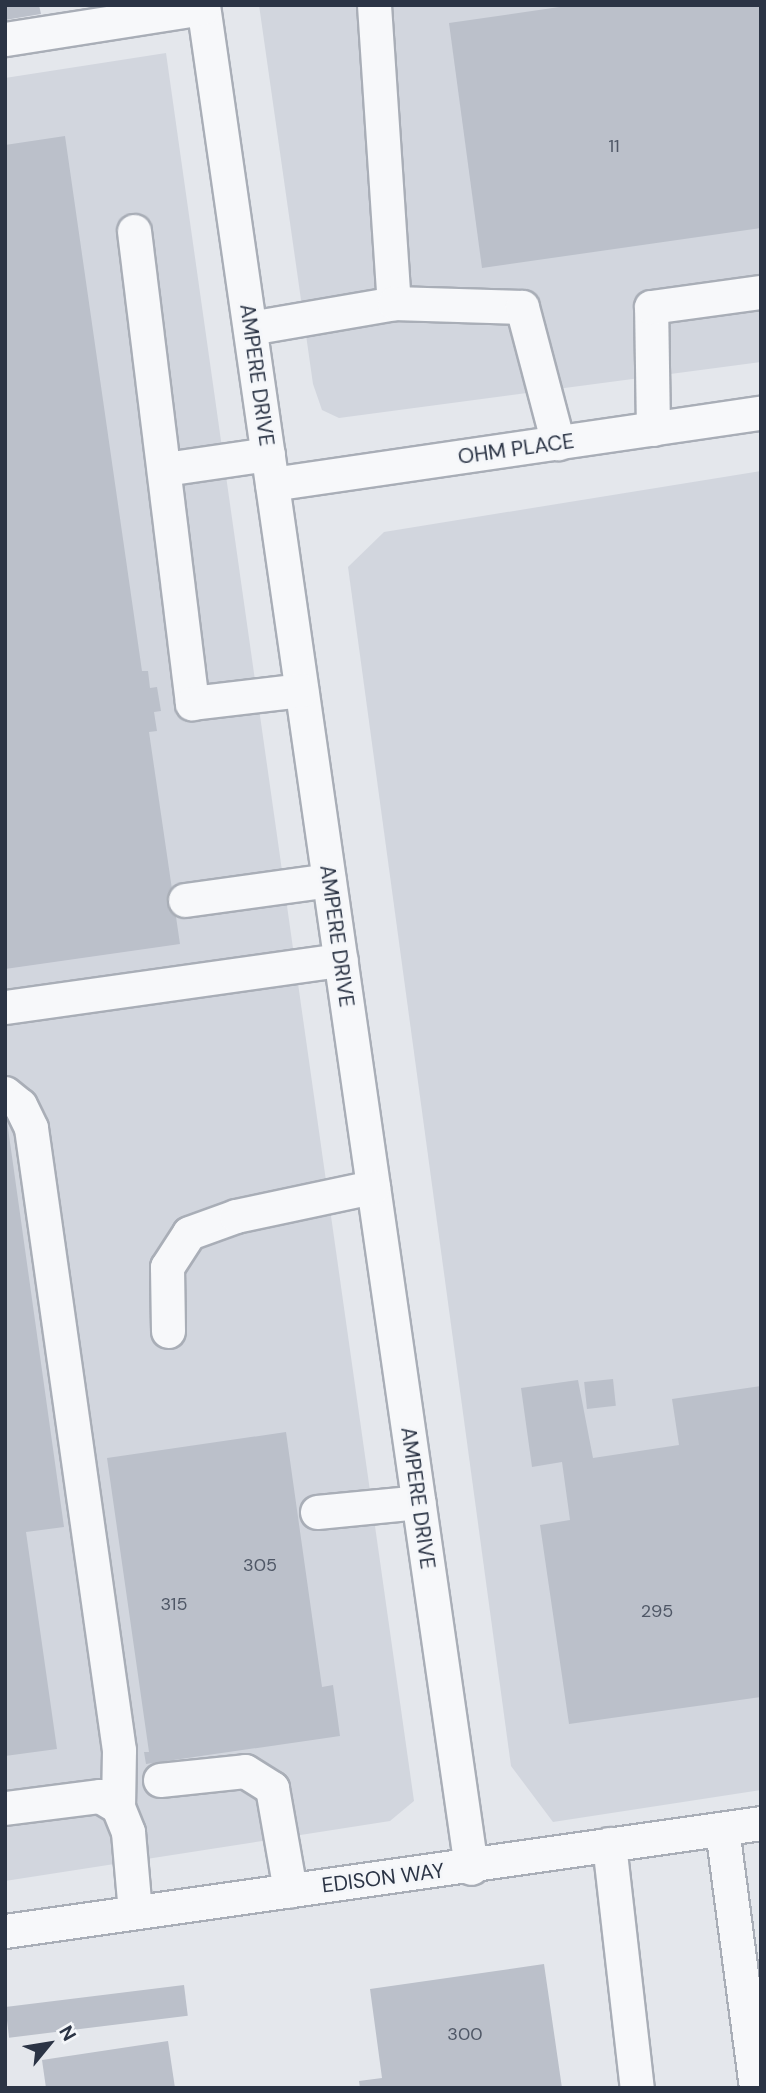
<!DOCTYPE html>
<html>
<head>
<meta charset="utf-8">
<style>
  body { margin:0 }
  #map { position:relative; width:766px; height:2093px; overflow:hidden; background:#e4e7ec; font-family:"DM Sans",sans-serif }
  div>[style] { position:absolute }
  .built>* { inset:0; background:#d2d6de }
  .building>* { inset:0; background:#bbc0ca; transform-origin:0 0 }
  .roads { filter:drop-shadow(2px 0 #a9aeb7) drop-shadow(-2px 0 #a9aeb7) drop-shadow(0 2px #a9aeb7) drop-shadow(0 -2px #a9aeb7) }
  .minor>* { height:33px; margin:-16.5px; padding:0 16.5px; transform-origin:16.5px; border-radius:16.5px; background:#f7f8fa }
  span { translate:-50% -50%; white-space:nowrap; text-align:center; line-height:1.15; -webkit-text-stroke:5px #f4f6f9; paint-order:stroke }
  .number-label { font-size:18px; color:#4f5766 }
  .number-label span { -webkit-text-stroke-width:0 }
  .street-label { font-size:21px; color:#2b3445 }
  .frame { position:absolute; inset:0; border:7px solid #2b3445; pointer-events:none }
  .north { position:absolute; left:14px; top:2009px; width:70px; height:70px; -webkit-text-stroke:5px #f4f6f9; paint-order:stroke; rotate:60deg; font-size:19px; font-weight:700; line-height:28px; text-align:center; color:#2b3445 }
  .north::after { content:''; display:block; margin:auto; width:24px; height:32px; background:#2b3445; clip-path:polygon(50% 0,100% 100%,50% 72%,0 100%) }
</style>
</head>
<body>
<div id="map">
  <div class="built">
    <div style="clip-path:polygon(259px 5px,761px 5px,761px 362px,339px 418px,322px 410px,313px 384px)"></div>
    <div style="clip-path:polygon(166px 53px,414px 1801px,390px 1821px,5px 1881px,5px 78px)"></div>
    <div style="clip-path:polygon(761px 471px,761px 1790px,553px 1822px,511px 1766px,348px 567px,384px 532px)"></div>
  </div>
  <div class="building">
    <div style="clip-path:polygon(5px 5px,39px 5px,41px 14px,5px 20px)"></div>
    <div style="clip-path:polygon(573px 5px,761px 5px,761px 228px,482px 268px,449px 23px)"></div>
    <div style="clip-path:polygon(65px 136px,142px 671px,148px 671px,150px 688px,157px 687px,161px 711px,154px 712px,157px 731px,149px 732px,180px 944px,5px 969px,5px 145px)"></div>
    <div style="clip-path:polygon(7px 1121px,64px 1527px,26px 1532px,57px 1749px,5px 1756px)"></div>
    <div style="left:613px;top:1379px;width:27px;height:29px;rotate:84deg"></div>
    <div style="clip-path:polygon(578px 1380px,593px 1458px,679px 1445px,672px 1399px,761px 1386px,761px 1697px,569px 1724px,540px 1525px,570px 1520px,562px 1462px,532px 1467px,521px 1388px)"></div>
    <div style="clip-path:polygon(286px 1432px,322px 1687px,333px 1685px,340px 1736px,146px 1764px,144px 1752px,149px 1752px,107px 1458px)"></div>
    <div style="clip-path:polygon(544px 1964px,562px 2088px,360px 2088px,359px 2081px,382px 2078px,370px 1989px)"></div>
    <div style="left:184px;top:1985px;width:31px;height:180px;rotate:83deg"></div>
    <div style="clip-path:polygon(168px 2041px,175px 2088px,46px 2088px,42px 2060px)"></div>
  </div>
  <div class="roads">
    <div class="minor">
      <div style="left:203px;top:5px;width:1882px;rotate:81.81deg"></div>
      <div style="left:374px;top:5px;width:299px;rotate:86.2deg"></div>
      <div style="left:5px;top:39px;width:200px;rotate:-8.9deg"></div>
      <div style="left:134px;top:231px;width:476px;rotate:83deg"></div>
      <div style="left:192px;top:703px;width:110px;rotate:-6.8deg"></div>
      <div style="left:250px;top:328px;width:146px;rotate:-9.8deg"></div>
      <div style="left:394px;top:303px;width:128px;rotate:1.8deg"></div>
      <div style="left:522px;top:307px;width:141px;rotate:75.2deg"></div>
      <div style="left:653px;top:429px;width:122px;rotate:-90.9deg"></div>
      <div style="left:651px;top:307px;width:111px;rotate:-7.8deg"></div>
      <div style="left:165px;top:469px;width:104px;rotate:-8.3deg"></div>
      <div style="left:272px;top:484px;width:494px;rotate:-8.3deg"></div>
      <div style="left:185px;top:900px;width:145px;rotate:-7.9deg"></div>
      <div style="left:5px;top:1007px;width:339px;rotate:-8deg"></div>
      <div style="left:5px;top:1093px;width:19px;rotate:39deg"></div>
      <div style="left:20px;top:1105px;width:25px;rotate:64deg"></div>
      <div style="left:31px;top:1128px;width:628px;rotate:81.95deg"></div>
      <div style="left:119px;top:1750px;width:57px;rotate:91deg"></div>
      <div style="left:168px;top:1331px;width:64px;rotate:-90.9deg"></div>
      <div style="left:167px;top:1267px;width:40px;rotate:-57.1deg"></div>
      <div style="left:189px;top:1233px;width:50px;rotate:-19.9deg"></div>
      <div style="left:236px;top:1216px;width:140px;rotate:-12deg"></div>
      <div style="left:317px;top:1512px;width:102px;rotate:-5.6deg"></div>
      <div style="left:160px;top:1780px;width:85px;rotate:-6deg"></div>
      <div style="left:245px;top:1771px;width:32px;rotate:32deg"></div>
      <div style="left:272px;top:1788px;width:104px;rotate:80deg"></div>
      <div style="left:5px;top:1808px;width:96px;rotate:-7.2deg"></div>
      <div style="left:100px;top:1796px;width:21px;rotate:31deg"></div>
      <div style="left:118px;top:1807px;width:27px;rotate:68deg"></div>
      <div style="left:128px;top:1832px;width:80px;rotate:85deg"></div>
      <div style="left:722px;top:1829px;width:261px;rotate:82.5deg"></div>
      <div style="left:609px;top:1844px;width:246px;rotate:83.5deg"></div>
      <div style="left:5px;top:1931px;width:764px;rotate:-8.13deg"></div>
    </div>
  </div>
  <div class="number-label">
    <span style="left:614px;top:146px">11</span>
    <span style="left:260px;top:1565px">305</span>
    <span style="left:174px;top:1604px">315</span>
    <span style="left:657px;top:1611px">295</span>
    <span style="left:465px;top:2034px">300</span>
  </div>
  <div class="street-label">
    <span style="left:257px;top:375px;rotate:82deg">AMPERE DRIVE</span>
    <span style="left:516px;top:449px;rotate:-8deg">OHM PLACE</span>
    <span style="left:337px;top:936px;rotate:82deg">AMPERE DRIVE</span>
    <span style="left:418px;top:1498px;rotate:82deg">AMPERE DRIVE</span>
    <span style="left:383px;top:1878px;rotate:-7deg">EDISON WAY</span>
  </div>
  <div class="frame"></div>
  <div class="north">N</div>
</div>
</body>
</html>
